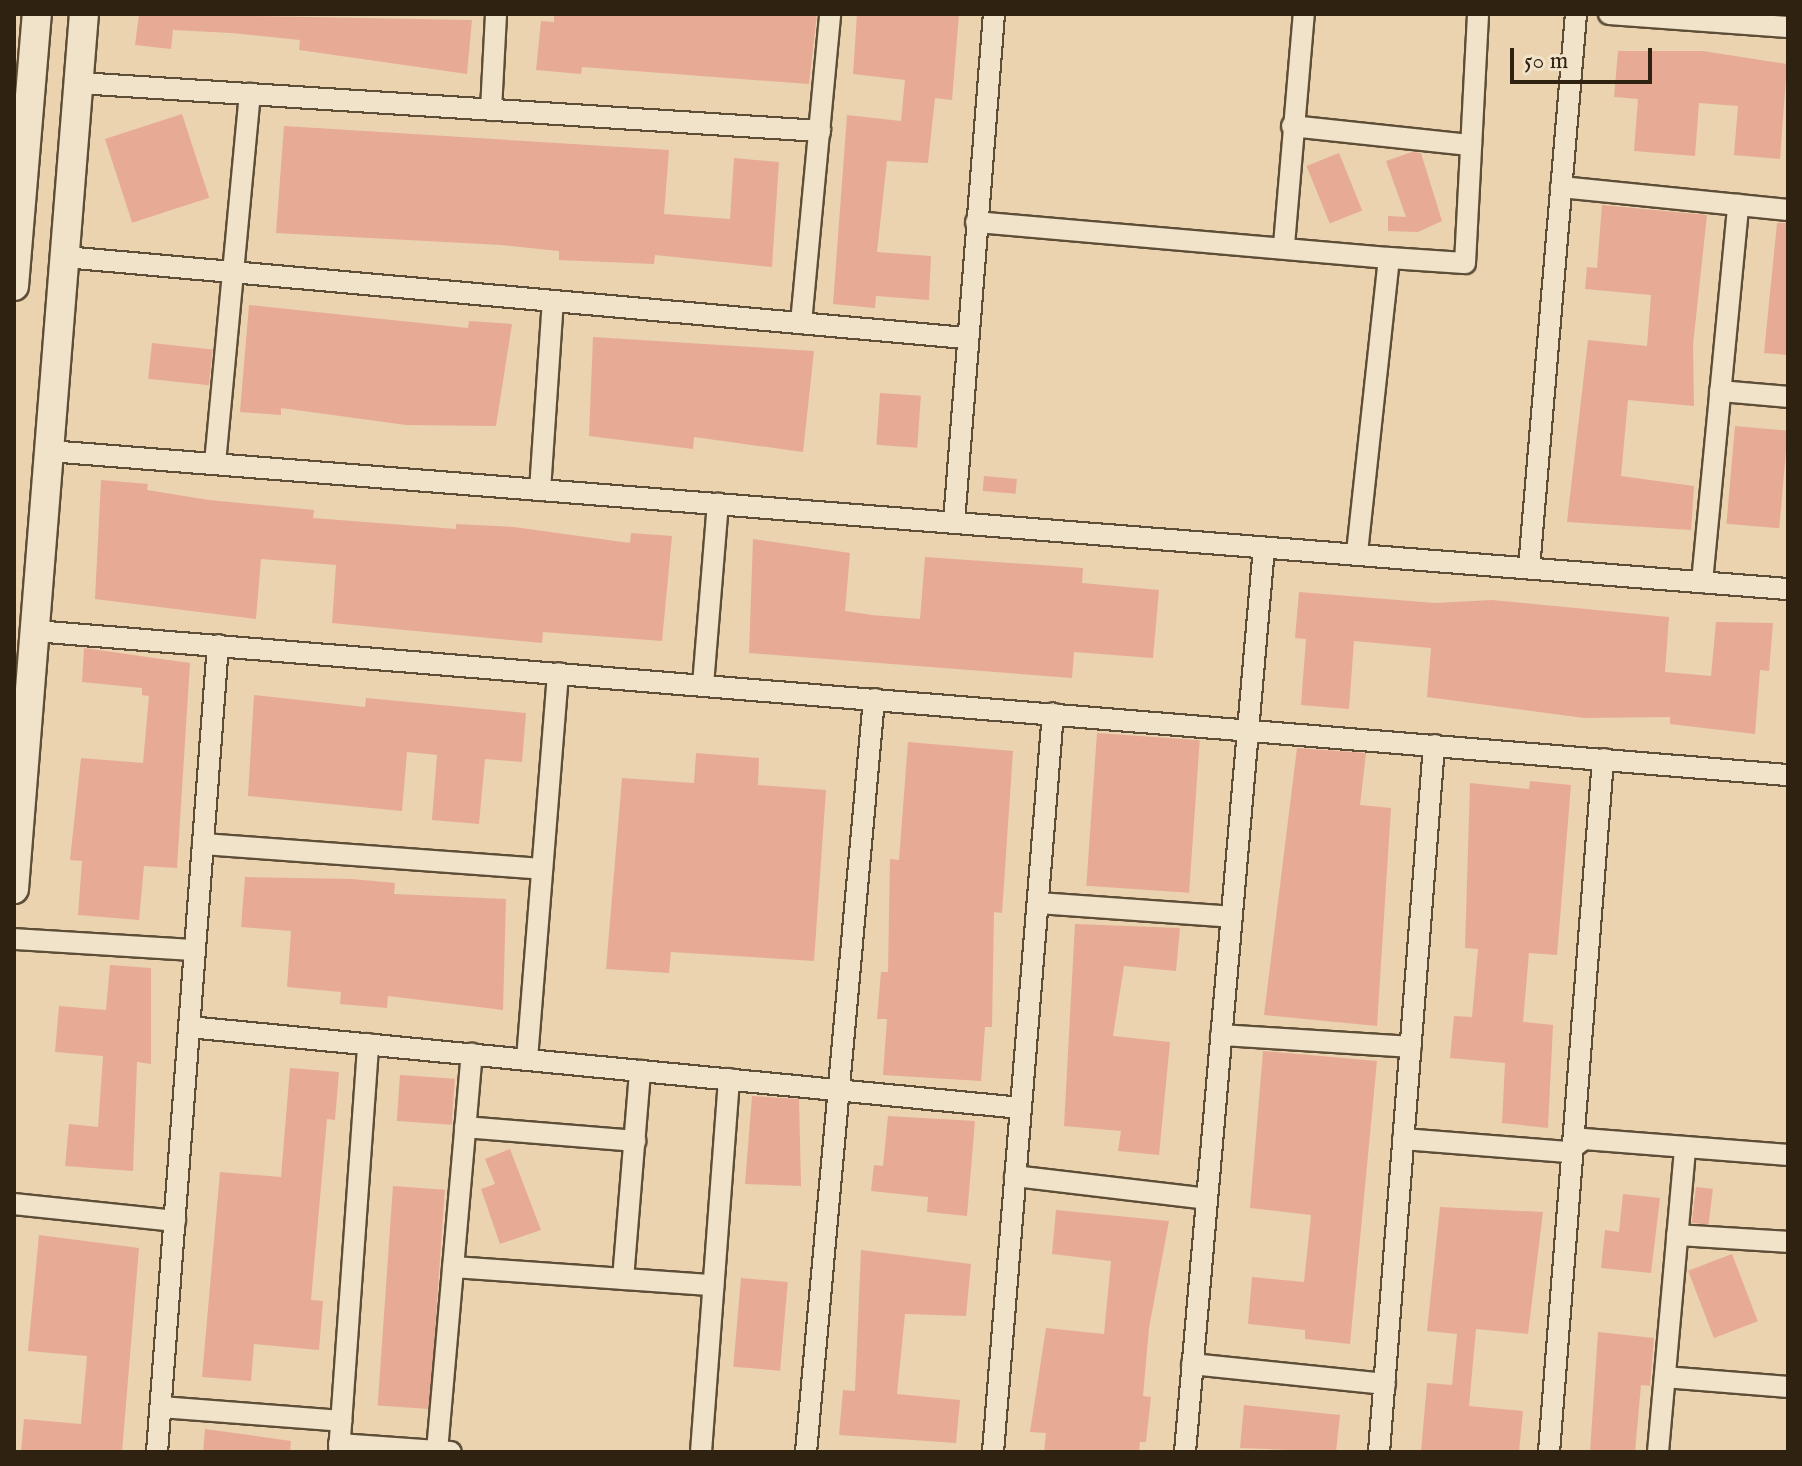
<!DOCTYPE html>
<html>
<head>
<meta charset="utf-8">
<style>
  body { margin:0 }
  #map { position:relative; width:1802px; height:1466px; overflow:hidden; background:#ead3ae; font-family:"IM FELL English",serif }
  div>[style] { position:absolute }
  .building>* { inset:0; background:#e7ab95; transform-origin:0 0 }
  .roads { filter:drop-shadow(2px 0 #5e4e38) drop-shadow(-2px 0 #5e4e38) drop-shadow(0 2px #5e4e38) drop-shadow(0 -2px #5e4e38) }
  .street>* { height:20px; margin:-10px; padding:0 10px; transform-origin:10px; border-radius:10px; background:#f1e2ca }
  .secondary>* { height:28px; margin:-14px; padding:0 14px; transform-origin:14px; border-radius:14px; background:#f1e2ca }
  span { translate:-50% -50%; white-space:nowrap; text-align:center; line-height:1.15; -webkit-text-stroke:6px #f1e2ca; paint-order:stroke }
  .frame { position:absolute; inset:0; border:16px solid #2f2211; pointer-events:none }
  .scale { position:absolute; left:1510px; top:48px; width:142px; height:36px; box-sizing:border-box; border:4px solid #2f2211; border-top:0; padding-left:10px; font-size:24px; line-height:28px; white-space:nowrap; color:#2f2211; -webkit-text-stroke:6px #f1e2ca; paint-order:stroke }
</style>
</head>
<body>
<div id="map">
  <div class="building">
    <div style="clip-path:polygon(139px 14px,472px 20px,467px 74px,299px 50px,300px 40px,231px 33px,173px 30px,171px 49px,135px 45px)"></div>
    <div style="clip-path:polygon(554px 14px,817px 14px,809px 84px,582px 67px,581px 74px,536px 70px,541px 21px,554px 22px)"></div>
    <div style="clip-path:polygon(857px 14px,959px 14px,952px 100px,935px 98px,928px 163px,887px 161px,877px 252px,931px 256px,929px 300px,876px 296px,875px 308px,833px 304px,847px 115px,901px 121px,905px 80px,853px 74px)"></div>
    <div style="clip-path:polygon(1618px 51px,1703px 51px,1787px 64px,1780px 159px,1734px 155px,1738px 106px,1699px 103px,1695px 156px,1634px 151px,1638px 99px,1614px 97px)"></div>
    <div style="left:182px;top:114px;width:88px;height:81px;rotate:72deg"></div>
    <div style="clip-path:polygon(284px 126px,669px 150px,664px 214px,730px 219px,734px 158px,779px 162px,772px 267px,655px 255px,654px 264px,559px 260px,559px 251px,501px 245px,276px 233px)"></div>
    <div style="clip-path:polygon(1412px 152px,1421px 153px,1442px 221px,1418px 232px,1388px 231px,1388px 216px,1406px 217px,1386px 161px)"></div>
    <div style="left:1339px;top:153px;width:62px;height:35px;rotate:68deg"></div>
    <div style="clip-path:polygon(1602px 205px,1707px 215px,1693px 345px,1694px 406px,1628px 400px,1621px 476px,1694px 486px,1691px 530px,1567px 522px,1588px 340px,1647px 346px,1651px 295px,1585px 289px,1587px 267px,1597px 268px)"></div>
    <div style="clip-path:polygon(1777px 223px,1788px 223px,1788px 355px,1764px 353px)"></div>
    <div style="clip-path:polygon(249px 305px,468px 328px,469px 321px,512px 324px,496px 426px,406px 425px,281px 408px,281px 415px,240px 412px)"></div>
    <div style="clip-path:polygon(593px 337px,814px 351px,803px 452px,694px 437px,693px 449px,589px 436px)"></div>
    <div style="left:152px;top:343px;width:61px;height:36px;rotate:6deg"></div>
    <div style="left:880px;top:393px;width:41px;height:52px;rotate:4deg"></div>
    <div style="left:1735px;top:426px;width:53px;height:98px;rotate:5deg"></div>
    <div style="left:984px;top:476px;width:33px;height:15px;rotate:5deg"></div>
    <div style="clip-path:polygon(101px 480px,148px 484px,147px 490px,209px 500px,314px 510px,313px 518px,456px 529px,456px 524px,514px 527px,630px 543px,631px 533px,672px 536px,662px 641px,543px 632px,542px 643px,332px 623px,336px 565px,261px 559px,256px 619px,95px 599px)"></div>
    <div style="clip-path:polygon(753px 539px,850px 553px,845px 611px,872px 615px,920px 619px,925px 557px,1083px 568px,1082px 583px,1159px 590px,1153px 658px,1074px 652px,1072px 678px,749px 653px)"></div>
    <div style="clip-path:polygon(1299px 592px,1435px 603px,1492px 600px,1669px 617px,1665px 672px,1711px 676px,1716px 622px,1773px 623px,1769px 671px,1760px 670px,1755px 734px,1670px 724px,1670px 717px,1584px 718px,1427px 697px,1431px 648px,1354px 641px,1349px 709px,1301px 705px,1306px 639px,1295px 638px)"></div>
    <div style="clip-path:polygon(84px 648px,190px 663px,177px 868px,144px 866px,139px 920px,78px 915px,82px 861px,70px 860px,81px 758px,143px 763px,149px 696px,142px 695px,142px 688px,82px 682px)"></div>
    <div style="clip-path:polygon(254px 695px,365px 707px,366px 698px,526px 713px,522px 762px,485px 759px,479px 824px,432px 820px,437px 755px,407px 752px,402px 811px,248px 796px)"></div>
    <div style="left:1097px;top:733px;width:103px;height:153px;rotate:4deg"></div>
    <div style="clip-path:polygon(908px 742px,1013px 751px,1002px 913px,994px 912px,992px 1027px,985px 1027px,981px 1081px,883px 1075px,887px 1019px,877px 1019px,881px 972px,888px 972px,890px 859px,899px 860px)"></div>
    <div style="clip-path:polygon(1297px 748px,1366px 753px,1360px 805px,1391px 808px,1377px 1026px,1264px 1015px)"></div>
    <div style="clip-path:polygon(696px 753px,759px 758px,758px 785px,826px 790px,814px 961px,671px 952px,669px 973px,606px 969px,622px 778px,694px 783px)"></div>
    <div style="clip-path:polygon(1530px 781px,1571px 785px,1557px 955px,1529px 953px,1523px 1022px,1553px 1025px,1548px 1128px,1502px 1123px,1505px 1063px,1450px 1058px,1454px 1016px,1472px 1017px,1478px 949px,1465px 948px,1470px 783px,1529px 789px)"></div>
    <div style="clip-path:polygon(245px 877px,352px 879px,395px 883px,394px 894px,506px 899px,503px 1010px,388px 996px,387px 1008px,340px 1004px,341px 992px,287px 987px,291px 931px,241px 927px)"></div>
    <div style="clip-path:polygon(1075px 924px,1180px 928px,1176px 971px,1124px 966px,1113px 1036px,1170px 1042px,1159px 1155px,1118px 1151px,1121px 1131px,1064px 1126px)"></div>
    <div style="clip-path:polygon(110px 965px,151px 968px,151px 1064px,137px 1062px,133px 1171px,65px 1166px,69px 1124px,98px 1127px,103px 1056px,55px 1052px,59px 1006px,106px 1010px)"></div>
    <div style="clip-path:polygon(1263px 1051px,1377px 1061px,1350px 1344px,1305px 1339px,1305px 1330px,1248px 1324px,1252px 1277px,1304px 1282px,1311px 1215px,1250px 1208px)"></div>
    <div style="clip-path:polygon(290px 1068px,339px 1072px,335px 1120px,327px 1119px,311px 1300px,323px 1301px,319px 1350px,254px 1344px,251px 1381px,202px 1377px,220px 1172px,281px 1177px)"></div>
    <div style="left:400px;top:1075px;width:55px;height:46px;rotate:4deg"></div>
    <div style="clip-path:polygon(752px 1096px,799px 1099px,801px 1186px,745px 1184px)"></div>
    <div style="clip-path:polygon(888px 1116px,975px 1121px,967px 1216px,927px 1212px,928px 1197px,871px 1191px,874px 1165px,883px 1166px)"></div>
    <div style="clip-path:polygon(510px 1149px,541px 1230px,500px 1244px,481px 1189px,495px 1184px,485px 1159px)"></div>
    <div style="left:393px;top:1186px;width:52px;height:220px;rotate:4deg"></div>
    <div style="left:1696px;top:1187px;width:17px;height:36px;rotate:7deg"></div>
    <div style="clip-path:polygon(1623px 1194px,1660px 1198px,1651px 1273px,1601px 1268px,1605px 1230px,1619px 1232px)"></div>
    <div style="clip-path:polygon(1440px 1207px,1543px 1212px,1528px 1334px,1476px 1329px,1469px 1406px,1523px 1411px,1519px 1452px,1421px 1452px,1427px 1383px,1452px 1385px,1457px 1334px,1427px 1331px)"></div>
    <div style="clip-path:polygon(1056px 1210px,1169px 1221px,1149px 1328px,1143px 1396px,1151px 1397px,1146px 1442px,1140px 1442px,1139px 1452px,1044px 1452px,1046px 1433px,1030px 1432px,1046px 1328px,1104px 1334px,1111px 1261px,1052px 1254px)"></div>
    <div style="clip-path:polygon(39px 1235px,139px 1248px,122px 1452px,21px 1452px,24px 1419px,81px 1424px,87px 1356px,28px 1351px)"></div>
    <div style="clip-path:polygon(861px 1250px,971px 1264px,966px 1316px,905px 1314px,897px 1394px,960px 1400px,956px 1443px,839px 1435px,843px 1390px,855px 1391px)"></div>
    <div style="left:1732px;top:1254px;width:72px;height:47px;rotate:69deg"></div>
    <div style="left:741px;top:1278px;width:47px;height:89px;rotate:5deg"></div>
    <div style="clip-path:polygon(1598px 1332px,1654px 1338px,1650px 1386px,1641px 1385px,1635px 1452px,1590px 1452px)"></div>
    <div style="clip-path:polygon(1244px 1405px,1340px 1415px,1336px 1452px,1240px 1448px)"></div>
    <div style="clip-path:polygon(205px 1429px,291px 1441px,290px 1452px,203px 1452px)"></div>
  </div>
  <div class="roads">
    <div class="street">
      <div style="left:1609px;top:14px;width:179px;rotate:4.2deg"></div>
      <div style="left:79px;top:83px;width:743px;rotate:3.71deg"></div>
      <div style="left:491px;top:110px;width:96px;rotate:-87deg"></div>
      <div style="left:1292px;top:126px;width:180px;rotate:6.1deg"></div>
      <div style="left:1561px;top:187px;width:228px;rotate:5.8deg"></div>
      <div style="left:976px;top:222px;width:415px;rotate:5deg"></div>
      <div style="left:1389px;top:258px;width:298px;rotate:96.2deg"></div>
      <div style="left:1284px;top:245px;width:232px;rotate:-85.1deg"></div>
      <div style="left:65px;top:257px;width:905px;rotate:5.14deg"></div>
      <div style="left:1389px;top:258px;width:76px;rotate:3.8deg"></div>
      <div style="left:1465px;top:263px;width:249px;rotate:-87deg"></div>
      <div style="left:801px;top:323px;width:310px;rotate:-84.6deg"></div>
      <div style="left:1720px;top:391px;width:68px;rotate:5deg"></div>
      <div style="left:49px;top:451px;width:1744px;rotate:4.54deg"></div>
      <div style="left:215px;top:463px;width:371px;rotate:-84.6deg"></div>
      <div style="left:540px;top:490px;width:189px;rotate:-86.1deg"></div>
      <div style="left:954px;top:522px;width:510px;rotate:-85.5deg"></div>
      <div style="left:1529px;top:568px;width:556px;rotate:-85.15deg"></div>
      <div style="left:1702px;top:582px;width:379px;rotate:-84.5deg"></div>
      <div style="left:35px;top:631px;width:1759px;rotate:4.7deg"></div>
      <div style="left:703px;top:685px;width:182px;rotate:-85.3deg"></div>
      <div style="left:203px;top:844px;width:340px;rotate:4.2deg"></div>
      <div style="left:1038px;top:903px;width:194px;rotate:4.1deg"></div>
      <div style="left:14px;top:939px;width:181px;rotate:3.5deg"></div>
      <div style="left:189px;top:1027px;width:836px;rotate:5.56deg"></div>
      <div style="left:1221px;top:1035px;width:190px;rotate:3.6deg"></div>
      <div style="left:527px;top:1059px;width:387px;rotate:-85.4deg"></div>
      <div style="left:465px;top:1127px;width:171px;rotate:4.7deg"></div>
      <div style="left:1403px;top:1139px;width:165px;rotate:4.5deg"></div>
      <div style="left:1567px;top:1152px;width:21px;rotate:-37deg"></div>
      <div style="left:1584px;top:1139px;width:205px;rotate:4.5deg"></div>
      <div style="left:1015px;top:1176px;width:193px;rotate:6.8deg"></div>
      <div style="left:14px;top:1204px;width:162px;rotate:6deg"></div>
      <div style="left:1677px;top:1235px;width:111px;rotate:3.6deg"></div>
      <div style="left:453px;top:1267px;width:261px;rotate:4deg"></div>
      <div style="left:623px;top:1279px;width:209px;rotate:-85.3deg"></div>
      <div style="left:1192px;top:1364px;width:194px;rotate:5.9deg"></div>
      <div style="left:1665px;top:1377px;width:123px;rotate:4.6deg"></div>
      <div style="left:161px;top:1407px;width:181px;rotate:4.4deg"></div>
      <div style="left:339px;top:1444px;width:112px;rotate:4.1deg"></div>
      <div style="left:437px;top:1451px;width:399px;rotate:-85deg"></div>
      <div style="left:157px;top:1452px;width:809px;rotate:-85.68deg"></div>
      <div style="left:339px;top:1452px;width:409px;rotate:-85.9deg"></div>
      <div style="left:701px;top:1452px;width:374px;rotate:-85.7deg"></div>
      <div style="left:806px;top:1452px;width:756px;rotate:-84.84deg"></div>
      <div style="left:993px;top:1452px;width:741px;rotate:-85.36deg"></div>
      <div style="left:1185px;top:1452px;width:908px;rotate:-85.01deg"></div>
      <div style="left:1379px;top:1452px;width:709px;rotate:-85.55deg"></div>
      <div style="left:1549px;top:1452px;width:695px;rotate:-85.54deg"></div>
      <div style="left:1658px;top:1452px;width:306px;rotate:-84.9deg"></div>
    </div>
    <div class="secondary">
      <div style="left:14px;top:286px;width:273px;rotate:-85.2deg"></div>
      <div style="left:14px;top:889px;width:878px;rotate:-85.43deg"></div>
    </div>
  </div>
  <div class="frame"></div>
  <div class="scale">50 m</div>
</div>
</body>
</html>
